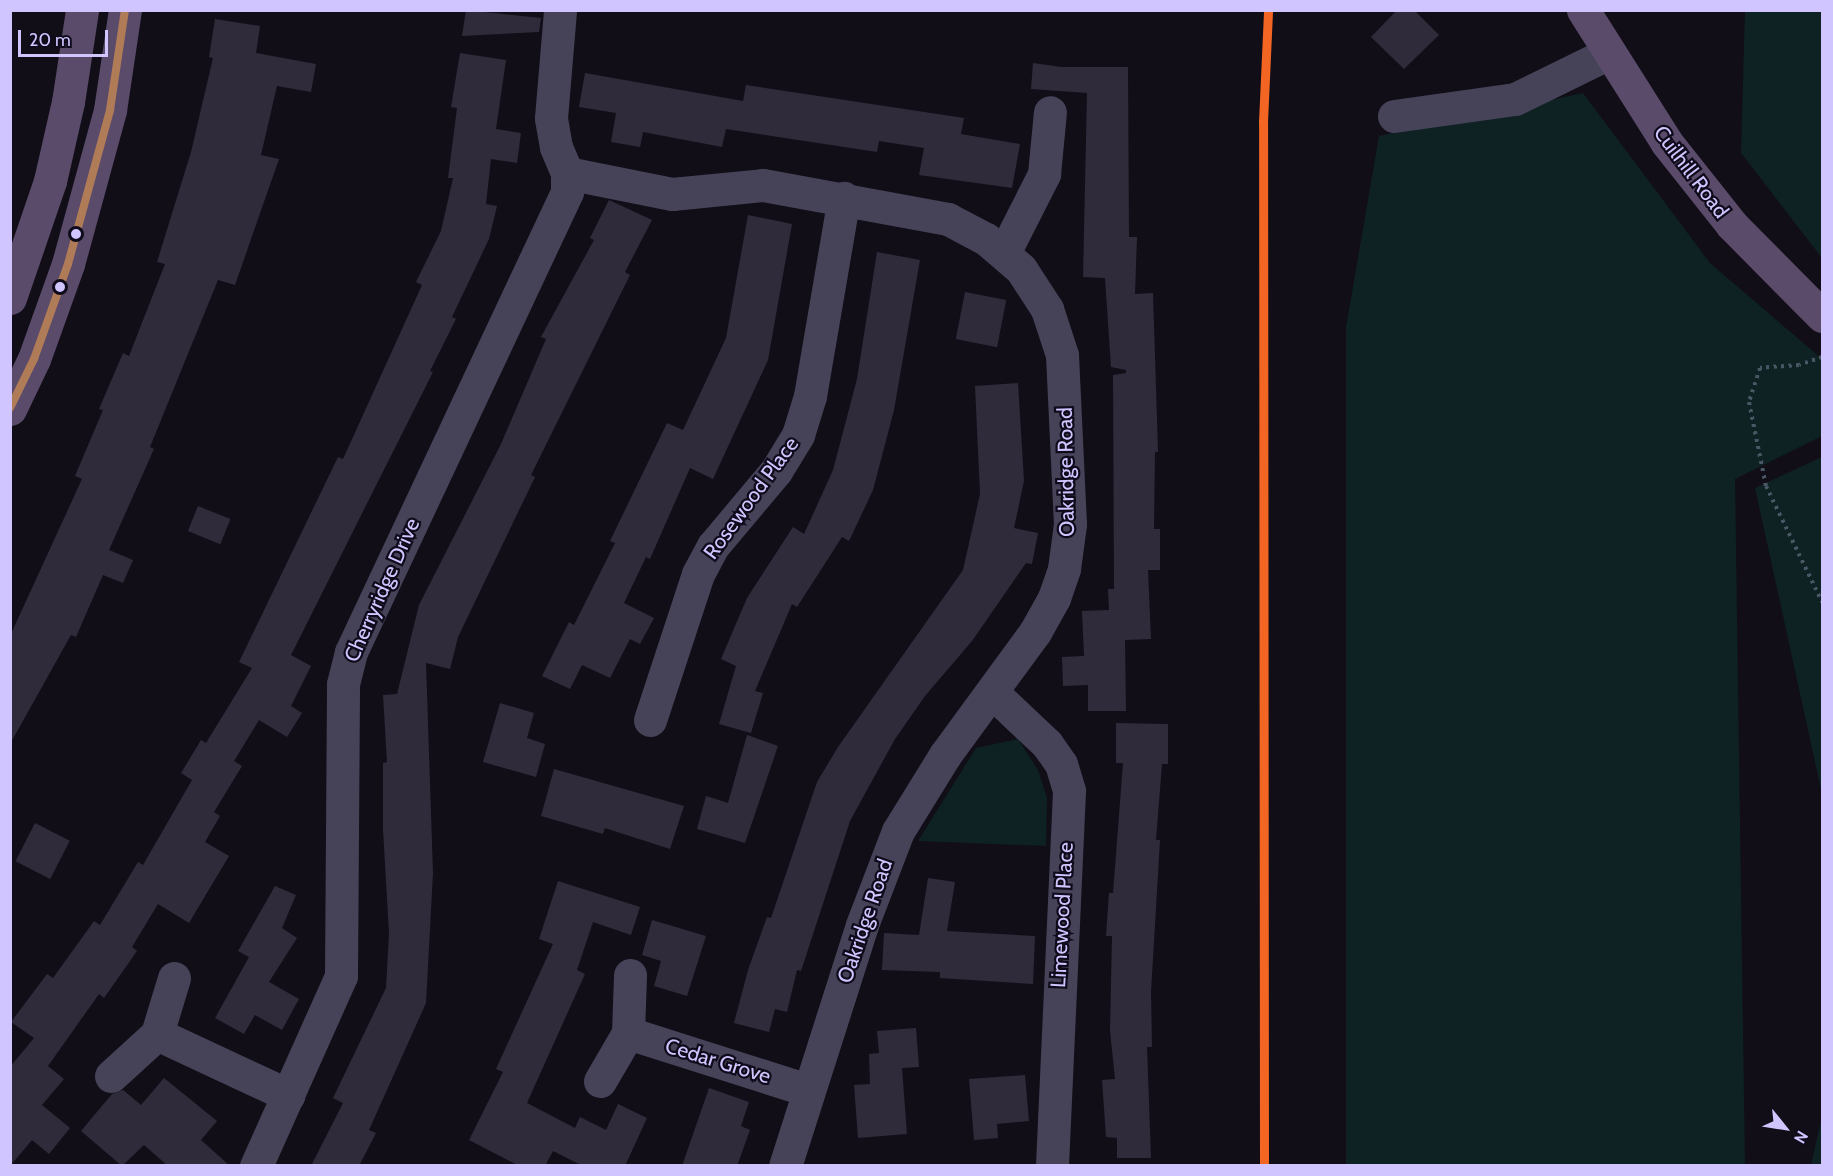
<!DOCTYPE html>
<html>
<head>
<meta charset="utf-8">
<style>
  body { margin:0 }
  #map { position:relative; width:1833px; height:1176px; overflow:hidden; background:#110e18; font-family:Cabin,sans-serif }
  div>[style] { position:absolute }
  .green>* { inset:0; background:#0e2123 }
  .building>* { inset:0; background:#2f2b3b; transform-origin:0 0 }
  .path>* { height:4px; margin-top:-2px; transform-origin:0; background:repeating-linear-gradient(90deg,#495664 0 3px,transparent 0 7.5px) }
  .minor>* { height:33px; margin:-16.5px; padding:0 16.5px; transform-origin:16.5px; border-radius:16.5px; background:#464359 }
  .major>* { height:33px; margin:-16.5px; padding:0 16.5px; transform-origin:16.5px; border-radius:16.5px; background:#5b4b6b }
  .bus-1>* { height:8px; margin:-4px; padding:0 4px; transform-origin:4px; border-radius:4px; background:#b07c57 }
  .rail-1>* { height:9px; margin:-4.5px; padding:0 4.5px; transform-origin:4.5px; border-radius:4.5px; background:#f26522 }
  .dots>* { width:16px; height:16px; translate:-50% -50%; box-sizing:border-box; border:3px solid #0f0b1b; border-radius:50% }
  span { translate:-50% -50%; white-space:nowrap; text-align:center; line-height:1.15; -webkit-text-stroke:4.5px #0f0b1b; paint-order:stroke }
  .street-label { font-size:21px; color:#d0c5ff }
  .frame { position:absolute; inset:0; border:12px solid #d0c5ff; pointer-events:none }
  .north { position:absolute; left:1755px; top:1098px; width:60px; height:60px; -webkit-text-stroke:4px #0f0b1b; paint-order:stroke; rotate:120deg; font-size:16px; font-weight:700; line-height:24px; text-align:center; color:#d0c5ff }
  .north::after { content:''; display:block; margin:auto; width:21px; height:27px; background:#d0c5ff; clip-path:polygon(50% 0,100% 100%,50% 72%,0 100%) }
  .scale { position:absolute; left:18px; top:30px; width:90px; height:27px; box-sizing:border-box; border:3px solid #d0c5ff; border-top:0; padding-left:8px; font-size:18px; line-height:21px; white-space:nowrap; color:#d0c5ff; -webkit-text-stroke:4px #0f0b1b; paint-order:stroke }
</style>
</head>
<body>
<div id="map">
  <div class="green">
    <div style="clip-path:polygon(1745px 11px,1822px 11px,1822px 258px,1741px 153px)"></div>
    <div style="clip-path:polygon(1583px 93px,1710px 263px,1822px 359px,1822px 436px,1735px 479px,1745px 1165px,1346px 1166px,1346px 327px,1379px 136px)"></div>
    <div style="clip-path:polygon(1822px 457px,1822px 794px,1755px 488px)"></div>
    <div style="clip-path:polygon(1018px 739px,1038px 770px,1047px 798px,1046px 846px,918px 841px,976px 748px)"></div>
    <div style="clip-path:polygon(1822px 1116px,1822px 1165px,1811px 1165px)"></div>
  </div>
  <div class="building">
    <div style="clip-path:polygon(466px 10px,541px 18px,539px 32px,462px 36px)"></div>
    <div style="clip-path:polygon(1397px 10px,1414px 10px,1439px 35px,1404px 69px,1371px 37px)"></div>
    <div style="clip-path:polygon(215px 19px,260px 26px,256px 53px,316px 64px,311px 92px,277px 86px,261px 155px,279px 159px,235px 285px,218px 280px,150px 447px,154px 449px,109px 550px,133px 560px,123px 583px,103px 575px,76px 637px,71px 635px,10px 744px,10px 636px,82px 479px,75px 476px,103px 410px,99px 409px,123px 353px,129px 356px,165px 264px,157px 262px,191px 152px,213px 58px,209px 57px)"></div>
    <div style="clip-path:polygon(460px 53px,506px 60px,496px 129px,521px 133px,517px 163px,491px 159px,486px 204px,497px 206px,489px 239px,452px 317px,456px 319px,430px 371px,433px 372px,291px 655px,311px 666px,291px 706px,302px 713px,287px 737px,259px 720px,234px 761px,242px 766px,214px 812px,220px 816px,205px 842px,229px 856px,189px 923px,158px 904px,132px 947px,137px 951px,104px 998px,99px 994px,48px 1066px,64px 1079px,42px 1105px,70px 1128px,49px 1154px,32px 1140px,10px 1166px,10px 1067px,34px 1038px,11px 1022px,47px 974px,53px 978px,94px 921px,100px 925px,138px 862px,143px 865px,192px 780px,181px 773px,201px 740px,206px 743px,252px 668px,239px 662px,338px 457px,343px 459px,422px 285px,416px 282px,441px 231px,453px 178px,448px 178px,457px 108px,451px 107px)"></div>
    <div style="clip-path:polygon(1033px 63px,1061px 67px,1128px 67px,1129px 237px,1137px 237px,1135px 294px,1153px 293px,1158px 452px,1155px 452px,1154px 529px,1160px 529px,1160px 570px,1148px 570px,1151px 639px,1125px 640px,1126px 711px,1088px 711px,1088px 685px,1063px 686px,1062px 657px,1084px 656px,1082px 611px,1109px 610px,1108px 589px,1114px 589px,1113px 375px,1126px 373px,1126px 370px,1111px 367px,1105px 278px,1083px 277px,1087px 93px,1031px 89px)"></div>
    <div style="clip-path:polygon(585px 73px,743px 101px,746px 85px,964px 118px,961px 134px,1020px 144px,1012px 188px,919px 175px,924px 148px,879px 141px,877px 152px,726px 129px,722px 147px,643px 132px,640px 147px,611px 142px,616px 113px,579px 107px)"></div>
    <div style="clip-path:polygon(609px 200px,652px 220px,625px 272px,630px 275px,531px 475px,535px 477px,458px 637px,450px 669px,426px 663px,433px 873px,426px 1003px,369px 1130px,376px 1133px,359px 1166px,311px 1166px,343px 1103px,333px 1098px,386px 988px,389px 933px,383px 829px,383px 763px,387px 762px,383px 695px,397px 694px,419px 605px,501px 444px,546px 339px,541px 337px,594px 240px,590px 238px)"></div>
    <div style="clip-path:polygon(748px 215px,792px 224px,768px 360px,713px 479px,690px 468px,650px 559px,646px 557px,624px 603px,654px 618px,640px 644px,630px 639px,610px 678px,582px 665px,570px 689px,542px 676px,569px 622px,574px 625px,615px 543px,610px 541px,667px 423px,683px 430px,726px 338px)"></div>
    <div style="clip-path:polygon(877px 252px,920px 260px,894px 410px,873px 490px,849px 541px,842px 537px,797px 607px,792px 604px,755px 691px,763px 693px,751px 733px,719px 724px,736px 666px,721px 659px,747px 598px,793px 527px,804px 534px,833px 470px,857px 379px)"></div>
    <div style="left:965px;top:292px;width:42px;height:48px;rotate:11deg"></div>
    <div style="clip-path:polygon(1018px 383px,1024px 481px,1014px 528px,1038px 533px,1032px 564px,1026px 563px,972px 641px,925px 696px,895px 739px,850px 821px,801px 971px,797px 970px,787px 1012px,775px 1009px,769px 1032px,734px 1023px,748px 970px,767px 917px,771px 918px,817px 782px,838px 747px,963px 570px,980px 494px,975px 386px)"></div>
    <div style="left:198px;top:506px;width:35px;height:27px;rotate:22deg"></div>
    <div style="clip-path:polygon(500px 703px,534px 713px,527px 738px,545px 744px,536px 777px,483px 762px)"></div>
    <div style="clip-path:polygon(1116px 723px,1168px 724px,1168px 764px,1162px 764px,1156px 840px,1160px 840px,1151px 992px,1152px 1047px,1147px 1047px,1151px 1158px,1117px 1158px,1117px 1138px,1106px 1137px,1102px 1080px,1115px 1079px,1110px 1031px,1112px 936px,1106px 936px,1109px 893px,1113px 893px,1123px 763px,1116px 763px)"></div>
    <div style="clip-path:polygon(747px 735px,778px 746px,745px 843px,697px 829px,706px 796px,728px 803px)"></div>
    <div style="clip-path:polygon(554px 769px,684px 806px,670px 849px,605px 828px,603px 834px,541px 816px)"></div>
    <div style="left:35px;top:823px;width:39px;height:43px;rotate:27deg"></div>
    <div style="clip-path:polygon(928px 878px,955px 882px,947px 931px,1035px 936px,1033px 984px,940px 978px,940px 972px,882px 970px,884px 933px,919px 935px)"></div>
    <div style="clip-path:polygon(558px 881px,640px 907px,631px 935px,593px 922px,577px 970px,585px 974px,527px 1103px,575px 1128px,580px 1117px,606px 1130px,618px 1104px,647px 1118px,625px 1166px,583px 1166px,553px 1151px,545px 1166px,519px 1166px,469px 1140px,503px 1072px,496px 1069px,553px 944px,539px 939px)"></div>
    <div style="clip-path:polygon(275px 886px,296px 895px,282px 928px,297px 938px,269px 982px,299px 999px,282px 1030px,255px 1015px,244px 1034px,215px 1018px,249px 957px,238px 951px)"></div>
    <div style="clip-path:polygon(652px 920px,706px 936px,687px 996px,654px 986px,661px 961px,642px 955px)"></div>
    <div style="clip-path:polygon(916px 1028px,919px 1067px,902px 1068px,907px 1134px,858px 1138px,854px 1085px,870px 1084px,869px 1054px,879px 1053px,877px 1031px)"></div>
    <div style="clip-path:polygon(1025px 1075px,1029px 1121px,997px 1124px,998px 1138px,974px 1140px,969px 1079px)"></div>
    <div style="clip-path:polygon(164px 1078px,217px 1121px,201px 1140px,230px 1166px,168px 1166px,144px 1145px,122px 1166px,81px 1131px,112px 1094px,123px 1090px,141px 1105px)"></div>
    <div style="clip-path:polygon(709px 1088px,749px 1102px,741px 1126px,750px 1130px,737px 1166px,682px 1166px)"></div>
  </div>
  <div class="path">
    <div style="left:1822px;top:357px;width:24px;rotate:161deg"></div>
    <div style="left:1799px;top:365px;width:39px;rotate:176deg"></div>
    <div style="left:1760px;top:368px;width:36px;rotate:108deg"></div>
    <div style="left:1749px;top:402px;width:86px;rotate:78.6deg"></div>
    <div style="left:1766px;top:486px;width:129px;rotate:64.2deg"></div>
  </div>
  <div class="minor">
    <div style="left:1394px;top:116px;width:122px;rotate:-8deg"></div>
    <div style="left:1515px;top:99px;width:102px;rotate:-26.1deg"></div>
    <div style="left:567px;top:173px;width:107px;rotate:11.3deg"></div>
    <div style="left:672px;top:194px;width:91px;rotate:-5.6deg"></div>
    <div style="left:763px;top:185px;width:188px;rotate:10.4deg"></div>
    <div style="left:948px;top:219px;width:43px;rotate:27.8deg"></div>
    <div style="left:986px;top:239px;width:46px;rotate:40.6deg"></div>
    <div style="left:1021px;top:269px;width:48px;rotate:57deg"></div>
    <div style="left:1047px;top:309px;width:48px;rotate:71.9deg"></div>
    <div style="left:1062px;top:355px;width:169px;rotate:87.3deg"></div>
    <div style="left:1070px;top:524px;width:45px;rotate:97.6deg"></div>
    <div style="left:1064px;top:569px;width:31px;rotate:109deg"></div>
    <div style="left:1054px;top:598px;width:39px;rotate:119deg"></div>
    <div style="left:1035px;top:632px;width:152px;rotate:126.2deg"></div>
    <div style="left:945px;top:755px;width:89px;rotate:121.7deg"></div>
    <div style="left:898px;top:831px;width:101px;rotate:111deg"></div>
    <div style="left:862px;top:925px;width:253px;rotate:107.7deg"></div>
    <div style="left:1004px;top:253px;width:89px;rotate:-63.1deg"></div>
    <div style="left:1044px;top:174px;width:62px;rotate:-84.5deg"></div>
    <div style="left:993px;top:693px;width:74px;rotate:43.4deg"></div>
    <div style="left:1047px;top:744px;width:24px;rotate:55deg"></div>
    <div style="left:1061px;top:764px;width:28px;rotate:73deg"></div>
    <div style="left:1069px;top:791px;width:375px;rotate:92.6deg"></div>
    <div style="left:650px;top:720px;width:154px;rotate:-71.8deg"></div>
    <div style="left:698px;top:574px;width:32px;rotate:-62deg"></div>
    <div style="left:713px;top:546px;width:98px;rotate:-50deg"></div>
    <div style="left:776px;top:471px;width:42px;rotate:-58.6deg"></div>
    <div style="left:798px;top:435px;width:41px;rotate:-72.9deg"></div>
    <div style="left:810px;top:396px;width:201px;rotate:-80.3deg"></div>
    <div style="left:174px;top:978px;width:59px;rotate:106.9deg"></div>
    <div style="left:157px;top:1034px;width:145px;rotate:25deg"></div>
    <div style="left:628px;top:1033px;width:189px;rotate:17.6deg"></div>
    <div style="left:111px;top:1076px;width:62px;rotate:-42.4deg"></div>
    <div style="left:600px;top:1081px;width:56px;rotate:-59.7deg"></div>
    <div style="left:628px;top:1033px;width:58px;rotate:-88deg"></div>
    <div style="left:256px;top:1166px;width:208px;rotate:-65.9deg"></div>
    <div style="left:341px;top:976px;width:292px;rotate:-89.6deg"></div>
    <div style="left:343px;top:684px;width:33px;rotate:-76deg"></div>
    <div style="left:351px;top:652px;width:508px;rotate:-64.85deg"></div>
    <div style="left:567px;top:192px;width:19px;rotate:-90deg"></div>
    <div style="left:567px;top:173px;width:28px;rotate:-113deg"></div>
    <div style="left:556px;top:147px;width:29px;rotate:-100deg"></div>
    <div style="left:551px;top:118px;width:108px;rotate:-85.2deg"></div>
  </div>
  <div class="major">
    <div style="left:1583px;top:10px;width:157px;rotate:57.7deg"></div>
    <div style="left:1667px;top:143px;width:105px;rotate:51.6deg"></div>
    <div style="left:1732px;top:225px;width:128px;rotate:45.3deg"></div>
    <div style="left:10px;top:298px;width:124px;rotate:-71.1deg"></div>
    <div style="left:50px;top:181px;width:81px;rotate:-77.2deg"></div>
    <div style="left:68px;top:102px;width:93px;rotate:-81.3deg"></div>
    <div style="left:10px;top:409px;width:55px;rotate:-64.4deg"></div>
    <div style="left:34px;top:359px;width:101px;rotate:-70.3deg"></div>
    <div style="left:68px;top:264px;width:160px;rotate:-74.7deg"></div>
    <div style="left:110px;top:110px;width:101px;rotate:-81.5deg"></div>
  </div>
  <div class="bus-1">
    <div style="left:10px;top:408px;width:55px;rotate:-63.9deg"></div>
    <div style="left:34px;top:359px;width:101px;rotate:-70.3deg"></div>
    <div style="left:68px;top:264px;width:160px;rotate:-74.7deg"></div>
    <div style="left:110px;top:110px;width:101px;rotate:-81.5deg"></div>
  </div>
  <div class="rail-1">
    <div style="left:1264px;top:1166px;width:1044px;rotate:-90.05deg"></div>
    <div style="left:1263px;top:122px;width:112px;rotate:-87.4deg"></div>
  </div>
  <div class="dots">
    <div style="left:76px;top:234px;background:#d0c5ff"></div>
    <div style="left:60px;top:287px;background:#d0c5ff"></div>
  </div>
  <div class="street-label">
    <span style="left:1691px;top:172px;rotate:53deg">Cuilhill Road</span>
    <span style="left:1066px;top:472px;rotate:-91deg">Oakridge Road</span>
    <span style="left:751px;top:498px;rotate:-54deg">Rosewood Place</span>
    <span style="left:382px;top:590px;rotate:-66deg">Cherryridge Drive</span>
    <span style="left:1062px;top:915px;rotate:-87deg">Limewood Place</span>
    <span style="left:865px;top:921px;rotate:-71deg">Oakridge Road</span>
    <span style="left:718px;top:1061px;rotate:17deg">Cedar Grove</span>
  </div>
  <div class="frame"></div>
  <div class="north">N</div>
  <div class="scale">20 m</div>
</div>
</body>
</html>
